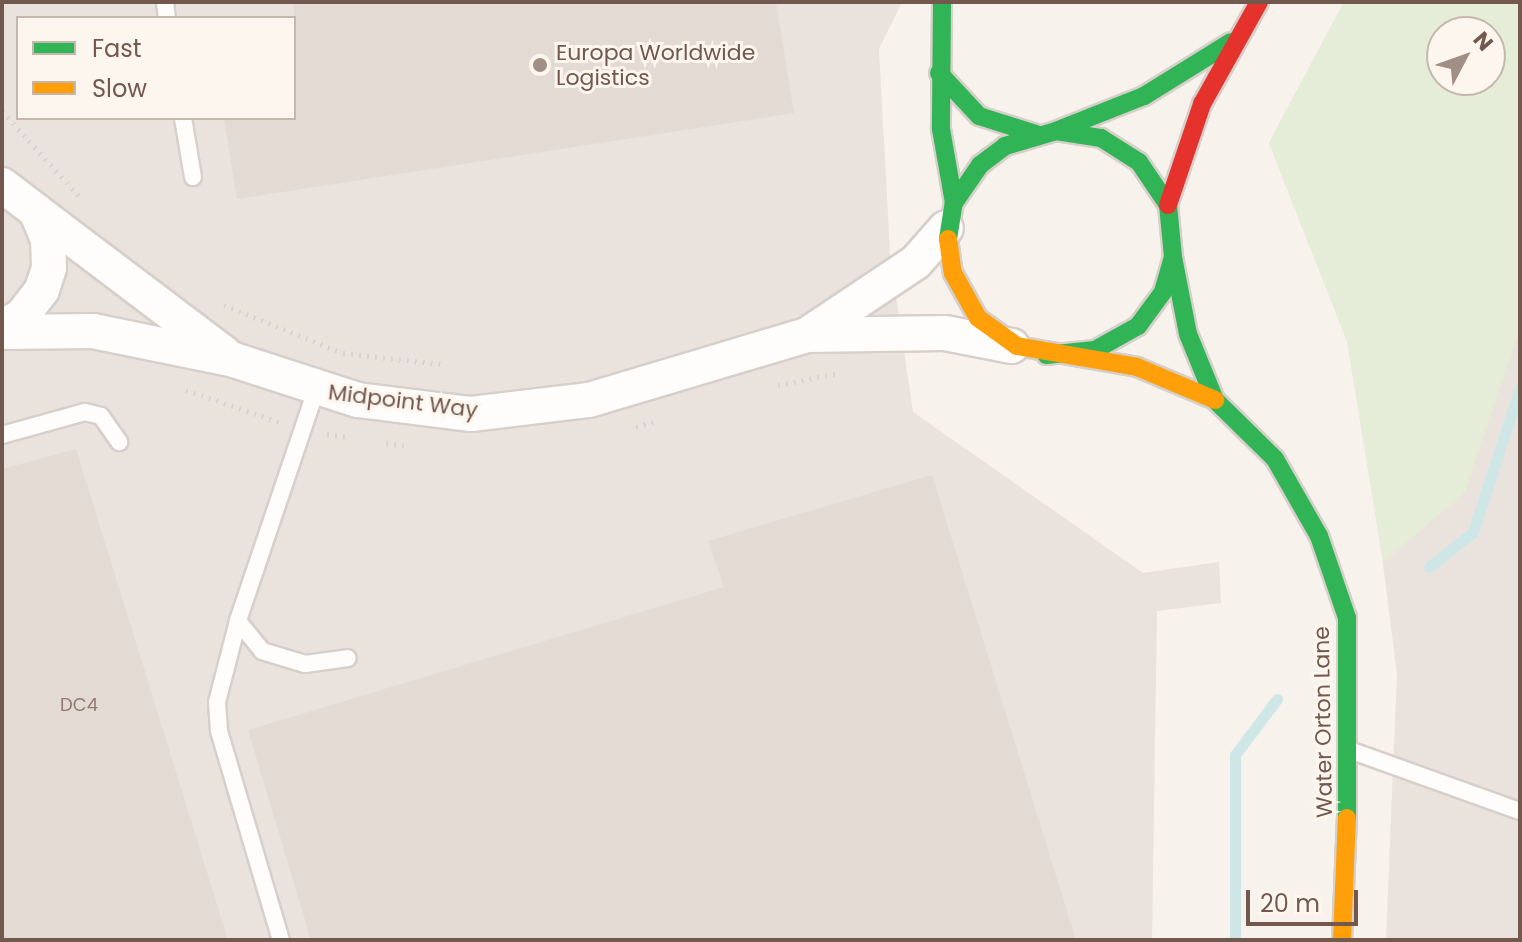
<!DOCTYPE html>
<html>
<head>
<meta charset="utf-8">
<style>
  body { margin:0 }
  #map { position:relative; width:1522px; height:942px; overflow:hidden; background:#f7f2ec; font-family:Poppins,sans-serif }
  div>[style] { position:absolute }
  .industrial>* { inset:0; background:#e9e2dd }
  .green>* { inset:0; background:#e5ecd8 }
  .stream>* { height:11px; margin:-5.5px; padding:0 5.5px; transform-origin:5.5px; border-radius:5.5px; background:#cfe6e6 }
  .building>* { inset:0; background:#e3dad4 }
  .path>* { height:5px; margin-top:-2.5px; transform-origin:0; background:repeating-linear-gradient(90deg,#d9d2cf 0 2px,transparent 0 8px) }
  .roads { filter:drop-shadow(2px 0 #d6cfca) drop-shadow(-2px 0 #d6cfca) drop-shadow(0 2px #d6cfca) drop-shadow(0 -2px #d6cfca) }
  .lane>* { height:16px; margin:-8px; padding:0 8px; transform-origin:8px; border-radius:8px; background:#fefdfc }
  .street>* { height:34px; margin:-17px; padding:0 17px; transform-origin:17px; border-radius:17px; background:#fefdfc }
  .fast>* { height:18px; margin:-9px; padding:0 9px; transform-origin:9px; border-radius:9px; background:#30b455 }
  .slow>* { height:18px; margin:-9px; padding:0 9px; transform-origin:9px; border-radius:9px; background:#ff9f0a }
  .jam>* { height:18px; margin:-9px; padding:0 9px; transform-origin:9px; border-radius:9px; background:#e5322d }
  .dots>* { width:22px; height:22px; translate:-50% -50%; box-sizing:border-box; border:4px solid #fdf6ee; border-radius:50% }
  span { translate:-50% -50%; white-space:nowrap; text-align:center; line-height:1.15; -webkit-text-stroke:6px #fdf6ee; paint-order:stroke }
  .number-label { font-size:18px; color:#917a72 }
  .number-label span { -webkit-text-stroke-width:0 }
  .poi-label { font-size:22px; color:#73584e }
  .left { translate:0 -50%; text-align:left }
  .street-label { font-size:22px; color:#73584e }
  .frame { position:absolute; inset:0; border:4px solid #73584e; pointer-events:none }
  .legend { position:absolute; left:16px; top:16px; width:280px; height:104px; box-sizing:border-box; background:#fdf6ee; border:2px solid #c6b7ae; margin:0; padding:10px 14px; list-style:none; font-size:24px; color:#73584e }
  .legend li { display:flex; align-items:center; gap:16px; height:40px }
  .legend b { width:40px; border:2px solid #c6b7ae }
  .north { position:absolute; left:1426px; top:16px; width:80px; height:80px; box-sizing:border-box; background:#fdf6ee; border:2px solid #c6b7ae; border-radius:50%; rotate:49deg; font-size:22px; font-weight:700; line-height:32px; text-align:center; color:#73584e }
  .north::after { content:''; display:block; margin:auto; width:28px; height:36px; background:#a18e85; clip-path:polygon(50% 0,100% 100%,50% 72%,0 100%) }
  .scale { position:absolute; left:1246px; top:890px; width:112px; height:36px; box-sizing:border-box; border:4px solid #73584e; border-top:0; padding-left:10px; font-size:24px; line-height:28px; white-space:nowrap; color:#73584e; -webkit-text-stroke:6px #fdf6ee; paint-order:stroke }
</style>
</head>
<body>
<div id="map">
  <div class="industrial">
    <div style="clip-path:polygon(evenodd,2px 2px,902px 2px,879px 49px,890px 254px,913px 412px,1143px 573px,1219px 562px,1221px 603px,1157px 611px,1152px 940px,2px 940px,2px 2px,18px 18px,294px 18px,294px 118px,18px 118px,18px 18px)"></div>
    <div style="clip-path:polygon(evenodd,1344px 2px,1520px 2px,1520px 940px,1386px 940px,1397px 674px,1379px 533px,1347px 341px,1269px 143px,1344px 2px,1442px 32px,1490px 32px,1490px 80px,1442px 80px,1442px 32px)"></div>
  </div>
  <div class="green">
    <div style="clip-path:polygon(evenodd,1344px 2px,1520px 2px,1520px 328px,1465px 492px,1383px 563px,1347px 341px,1269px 143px,1344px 2px,1442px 32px,1490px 32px,1490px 80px,1442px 80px,1442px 32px)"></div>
  </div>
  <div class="stream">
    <div style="left:1429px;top:567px;width:56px;rotate:-38.5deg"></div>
    <div style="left:1473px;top:532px;width:152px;rotate:-72deg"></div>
    <div style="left:1235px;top:940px;width:185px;rotate:-90deg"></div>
    <div style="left:1235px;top:755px;width:70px;rotate:-53.1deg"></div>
  </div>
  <div class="building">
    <div style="clip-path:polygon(294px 2px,776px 2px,794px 113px,237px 199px,224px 118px,294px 118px)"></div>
    <div style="clip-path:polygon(76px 449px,228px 940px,2px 940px,2px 469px)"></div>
    <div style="clip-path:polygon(932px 475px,1076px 940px,311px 940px,248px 730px,724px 587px,708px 541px)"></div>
  </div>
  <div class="path">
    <div style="left:2px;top:111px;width:115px;rotate:47.8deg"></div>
    <div style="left:224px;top:305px;width:128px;rotate:22deg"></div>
    <div style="left:343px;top:353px;width:99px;rotate:6.4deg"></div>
    <div style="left:778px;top:385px;width:62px;rotate:-11.1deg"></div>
    <div style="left:186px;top:390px;width:98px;rotate:19deg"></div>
    <div style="left:636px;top:427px;width:22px;rotate:-16deg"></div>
    <div style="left:327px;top:434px;width:22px;rotate:8deg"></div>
    <div style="left:386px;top:443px;width:22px;rotate:8deg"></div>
  </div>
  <div class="roads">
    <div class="lane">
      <div style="left:165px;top:2px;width:16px;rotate:83deg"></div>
      <div style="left:183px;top:118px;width:60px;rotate:80.4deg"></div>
      <div style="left:316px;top:390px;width:244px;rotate:108.7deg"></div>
      <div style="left:238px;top:621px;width:38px;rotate:51deg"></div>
      <div style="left:262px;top:651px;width:45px;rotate:16.8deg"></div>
      <div style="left:305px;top:664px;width:43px;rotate:-7.9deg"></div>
      <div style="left:2px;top:435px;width:86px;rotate:-15.5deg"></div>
      <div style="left:85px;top:412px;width:16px;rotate:14deg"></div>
      <div style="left:101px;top:416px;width:32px;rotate:55deg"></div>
      <div style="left:238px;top:621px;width:84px;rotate:104.5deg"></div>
      <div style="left:217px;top:702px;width:29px;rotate:86deg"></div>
      <div style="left:219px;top:731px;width:218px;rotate:73.5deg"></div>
      <div style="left:1352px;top:751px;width:178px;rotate:19.7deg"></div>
    </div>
    <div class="street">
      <div style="left:2px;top:185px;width:43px;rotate:37.4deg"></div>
      <div style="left:36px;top:211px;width:30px;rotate:67deg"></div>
      <div style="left:48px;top:239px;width:29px;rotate:88deg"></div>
      <div style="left:49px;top:268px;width:23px;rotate:108deg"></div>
      <div style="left:42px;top:290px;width:33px;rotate:128deg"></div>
      <div style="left:22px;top:316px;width:23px;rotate:151deg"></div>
      <div style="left:36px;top:211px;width:236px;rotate:37.1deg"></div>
      <div style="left:2px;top:332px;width:91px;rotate:-0.6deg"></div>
      <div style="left:93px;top:331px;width:144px;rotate:11.6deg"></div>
      <div style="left:234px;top:360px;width:130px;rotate:17.9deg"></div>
      <div style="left:358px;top:400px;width:114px;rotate:7.1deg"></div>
      <div style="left:471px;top:414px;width:119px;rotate:-6.8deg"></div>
      <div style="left:589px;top:400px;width:227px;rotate:-16.6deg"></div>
      <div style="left:807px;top:335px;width:138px;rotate:-0.8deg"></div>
      <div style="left:945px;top:333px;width:68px;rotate:11deg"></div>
      <div style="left:807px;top:335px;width:131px;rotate:-33.8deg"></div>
      <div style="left:916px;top:262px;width:45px;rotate:-48.6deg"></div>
    </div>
    <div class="fast">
      <div style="left:942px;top:2px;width:127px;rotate:90.5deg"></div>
      <div style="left:941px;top:129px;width:75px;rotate:80deg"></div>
      <div style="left:939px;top:73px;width:59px;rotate:47.1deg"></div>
      <div style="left:979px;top:116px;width:60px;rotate:17.5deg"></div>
      <div style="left:1058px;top:130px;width:92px;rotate:-21.6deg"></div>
      <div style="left:1144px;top:96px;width:102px;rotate:-31.8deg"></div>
      <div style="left:948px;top:239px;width:36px;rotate:-81deg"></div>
      <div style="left:954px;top:203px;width:46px;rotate:-55.6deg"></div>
      <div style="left:980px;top:165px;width:31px;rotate:-37deg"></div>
      <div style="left:1005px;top:146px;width:53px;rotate:-16.4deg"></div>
      <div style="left:1056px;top:131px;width:46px;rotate:8.8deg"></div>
      <div style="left:1101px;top:138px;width:45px;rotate:32.3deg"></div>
      <div style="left:1139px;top:162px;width:52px;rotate:56deg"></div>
      <div style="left:1168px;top:205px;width:52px;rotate:84.5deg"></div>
      <div style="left:1173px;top:257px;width:36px;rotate:106deg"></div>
      <div style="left:1163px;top:292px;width:42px;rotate:126.3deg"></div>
      <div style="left:1138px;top:326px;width:49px;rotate:150.8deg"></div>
      <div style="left:1095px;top:350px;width:49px;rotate:174.2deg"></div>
      <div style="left:1173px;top:257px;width:78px;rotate:79deg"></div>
      <div style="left:1188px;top:334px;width:71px;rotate:67.8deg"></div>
      <div style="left:1215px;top:400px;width:84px;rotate:44.5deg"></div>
      <div style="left:1275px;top:459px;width:89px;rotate:60.3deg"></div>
      <div style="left:1319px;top:536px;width:87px;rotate:71.1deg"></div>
      <div style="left:1347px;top:618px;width:200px;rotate:90deg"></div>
    </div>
    <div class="slow">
      <div style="left:948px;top:239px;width:34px;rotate:82deg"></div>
      <div style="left:953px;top:273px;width:51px;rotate:60.9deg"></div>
      <div style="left:978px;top:318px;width:48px;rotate:35.7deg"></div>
      <div style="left:1017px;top:346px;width:122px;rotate:9.9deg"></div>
      <div style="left:1137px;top:367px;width:85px;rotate:22.9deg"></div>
      <div style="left:1342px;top:940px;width:122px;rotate:-87.7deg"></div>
    </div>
    <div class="jam">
      <div style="left:1168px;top:205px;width:107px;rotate:-71.4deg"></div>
      <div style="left:1202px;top:104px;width:117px;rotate:-60.8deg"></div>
    </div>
  </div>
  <div class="dots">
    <div style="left:540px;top:65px;background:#a18e85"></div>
  </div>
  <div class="number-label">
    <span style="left:79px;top:705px">DC4</span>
  </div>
  <div class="poi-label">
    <span class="left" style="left:556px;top:65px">Europa Worldwide<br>Logistics</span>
  </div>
  <div class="street-label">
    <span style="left:403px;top:401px;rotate:7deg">Midpoint Way</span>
    <span style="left:1323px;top:722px;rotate:-91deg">Water Orton Lane</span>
  </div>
  <div class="frame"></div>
  <ul class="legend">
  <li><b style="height:10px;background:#30b455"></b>Fast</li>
  <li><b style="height:10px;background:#ff9f0a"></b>Slow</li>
  </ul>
  <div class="north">N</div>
  <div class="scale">20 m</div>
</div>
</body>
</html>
